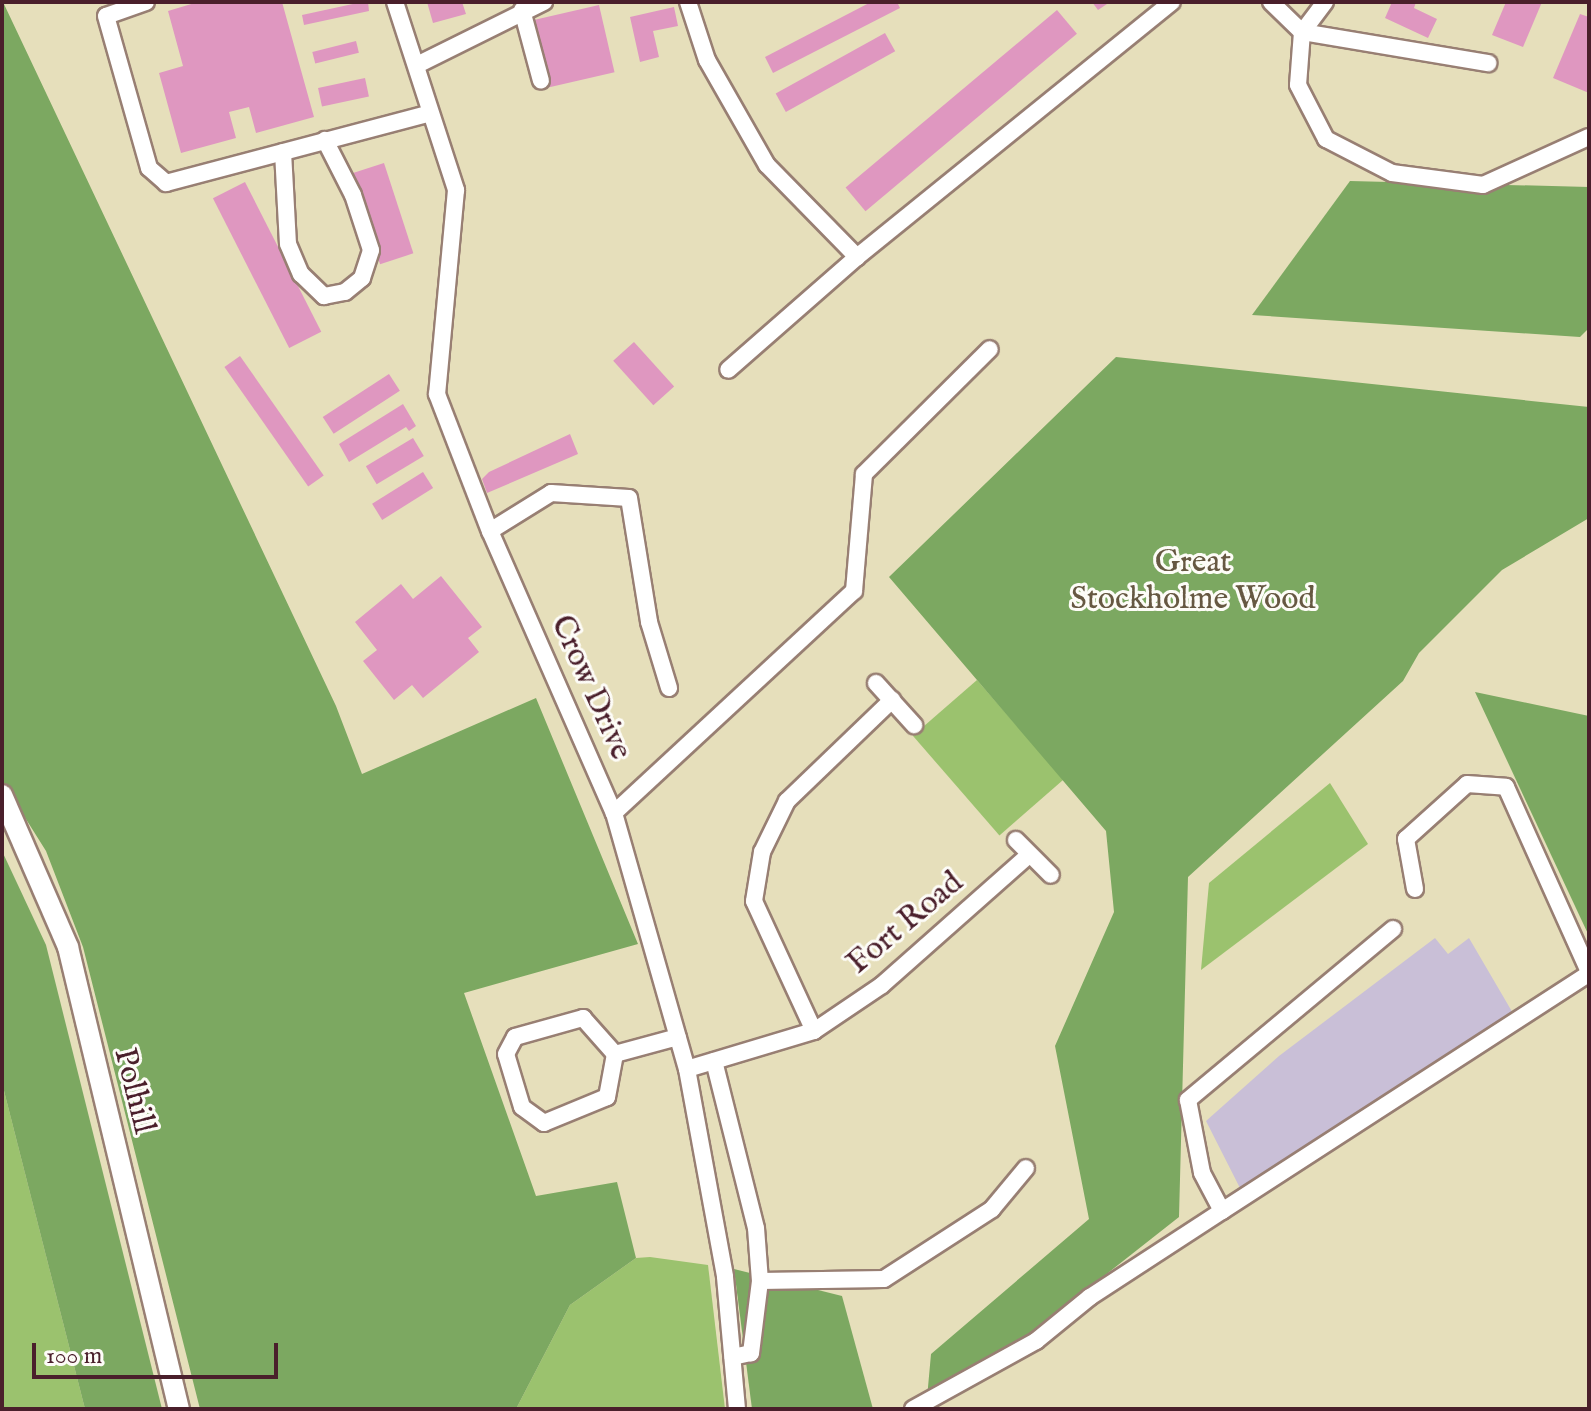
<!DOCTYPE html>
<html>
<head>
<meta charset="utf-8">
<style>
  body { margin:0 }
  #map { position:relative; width:1591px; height:1411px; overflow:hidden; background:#e6dfbb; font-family:"IM FELL English",serif }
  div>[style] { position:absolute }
  .industrial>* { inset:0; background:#c9bfd7 }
  .green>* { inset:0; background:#9bc26e; transform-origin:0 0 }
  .forest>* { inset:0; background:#7ca861 }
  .building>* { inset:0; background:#df97c0; transform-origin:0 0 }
  .roads { filter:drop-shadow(2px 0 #987f73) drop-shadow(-2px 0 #987f73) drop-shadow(0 2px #987f73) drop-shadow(0 -2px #987f73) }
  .minor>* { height:16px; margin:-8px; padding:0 8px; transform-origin:8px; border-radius:8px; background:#fff }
  .major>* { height:20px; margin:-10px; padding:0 10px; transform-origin:10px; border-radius:10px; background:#fff }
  span { translate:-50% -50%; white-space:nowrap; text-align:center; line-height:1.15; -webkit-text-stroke:6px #fdfcf7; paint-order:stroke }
  .park-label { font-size:32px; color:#665842 }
  .street-label { font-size:32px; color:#4a1f2b }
  .frame { position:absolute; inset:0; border:4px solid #4a1f2b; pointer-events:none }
  .scale { position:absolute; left:32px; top:1343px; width:246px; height:36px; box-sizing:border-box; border:4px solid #4a1f2b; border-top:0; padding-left:10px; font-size:24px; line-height:28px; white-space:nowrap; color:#4a1f2b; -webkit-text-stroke:6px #fdfcf7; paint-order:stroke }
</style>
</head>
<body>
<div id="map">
  <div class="industrial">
    <div style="clip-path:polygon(1435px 938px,1448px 954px,1469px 938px,1514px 1015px,1242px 1192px,1206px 1121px,1279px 1056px)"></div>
  </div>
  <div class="green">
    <div style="left:977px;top:680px;width:132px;height:85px;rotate:49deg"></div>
    <div style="clip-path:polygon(1330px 783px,1368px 844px,1201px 970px,1209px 883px)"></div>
    <div style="clip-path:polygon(2px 1083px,57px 1299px,85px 1409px,2px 1409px)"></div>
    <div style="clip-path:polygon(650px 1257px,708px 1265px,725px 1409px,516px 1409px,570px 1305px,636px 1258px)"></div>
  </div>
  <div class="forest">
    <div style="clip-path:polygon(3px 2px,336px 706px,362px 774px,536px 698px,638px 944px,464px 993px,536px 1196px,617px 1182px,636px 1258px,570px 1305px,516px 1409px,200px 1409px,83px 947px,46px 851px,2px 781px)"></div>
    <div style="clip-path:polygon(1350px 181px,1589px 187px,1589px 328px,1580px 337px,1252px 315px)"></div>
    <div style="clip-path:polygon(1116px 357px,1589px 407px,1589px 518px,1502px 570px,1419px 653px,1403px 681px,1188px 877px,1179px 1217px,935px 1409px,926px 1409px,931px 1354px,1089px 1219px,1055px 1046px,1114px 912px,1106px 831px,889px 577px)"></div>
    <div style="clip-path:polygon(1475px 692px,1589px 716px,1589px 936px)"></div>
    <div style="clip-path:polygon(2px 851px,46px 945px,162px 1409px,85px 1409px,2px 1083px)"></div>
    <div style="clip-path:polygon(734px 1269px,842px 1296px,873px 1409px,752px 1409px)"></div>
  </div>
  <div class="building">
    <div style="clip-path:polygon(198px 2px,282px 2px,314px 117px,256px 133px,249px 107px,229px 112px,236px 138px,181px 153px,159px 73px,183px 66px,168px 11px)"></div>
    <div style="clip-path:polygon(362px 2px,368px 2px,369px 11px,304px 25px,302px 15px)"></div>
    <div style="clip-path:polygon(427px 2px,462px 2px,466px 14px,433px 23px)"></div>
    <div style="clip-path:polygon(871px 2px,897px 2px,900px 8px,773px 73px,765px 57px)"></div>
    <div style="clip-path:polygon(1092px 2px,1110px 2px,1098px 10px)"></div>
    <div style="clip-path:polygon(1392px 2px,1416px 2px,1414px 8px,1437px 19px,1428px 38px,1385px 18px)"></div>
    <div style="clip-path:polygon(1506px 2px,1542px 2px,1523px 47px,1492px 35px)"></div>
    <div style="left:599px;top:5px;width:69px;height:68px;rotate:77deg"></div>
    <div style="clip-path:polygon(674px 7px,678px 26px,653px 31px,659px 57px,640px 62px,630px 17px)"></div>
    <div style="left:1057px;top:10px;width:31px;height:276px;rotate:50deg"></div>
    <div style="clip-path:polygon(1580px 14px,1589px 17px,1589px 93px,1553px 78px)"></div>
    <div style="left:885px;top:33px;width:21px;height:125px;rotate:61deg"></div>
    <div style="left:356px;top:41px;width:12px;height:45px;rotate:76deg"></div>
    <div style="left:365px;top:78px;width:19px;height:48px;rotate:78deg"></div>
    <div style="left:384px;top:163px;width:95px;height:35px;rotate:72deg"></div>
    <div style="left:245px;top:182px;width:168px;height:36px;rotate:63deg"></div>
    <div style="left:634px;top:342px;width:60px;height:28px;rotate:48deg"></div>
    <div style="left:240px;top:356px;width:146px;height:19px;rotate:55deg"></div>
    <div style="left:389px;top:374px;width:20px;height:79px;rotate:57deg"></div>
    <div style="clip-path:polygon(403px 404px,416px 426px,409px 431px,406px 427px,349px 462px,339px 444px)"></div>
    <div style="clip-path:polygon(570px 434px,578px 454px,487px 493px,482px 479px,489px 472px)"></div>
    <div style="left:413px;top:438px;width:21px;height:55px;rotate:59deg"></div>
    <div style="left:423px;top:472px;width:19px;height:60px;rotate:58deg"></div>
    <div style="clip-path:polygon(441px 576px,482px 627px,468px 638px,479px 652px,423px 698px,412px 685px,394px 700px,363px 661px,377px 650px,355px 622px,401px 584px,413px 599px)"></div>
  </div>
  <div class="roads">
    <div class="minor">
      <div style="left:146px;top:2px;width:42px;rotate:160.7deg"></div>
      <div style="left:106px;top:16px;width:158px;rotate:74.2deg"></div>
      <div style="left:149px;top:168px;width:23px;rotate:41deg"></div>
      <div style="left:166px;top:183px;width:270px;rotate:-14.8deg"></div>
      <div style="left:395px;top:2px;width:198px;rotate:72deg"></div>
      <div style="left:456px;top:190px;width:205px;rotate:95.3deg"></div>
      <div style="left:437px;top:394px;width:147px;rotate:68.9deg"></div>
      <div style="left:490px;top:531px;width:308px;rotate:66.3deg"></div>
      <div style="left:614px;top:813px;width:266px;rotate:74.1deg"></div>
      <div style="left:687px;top:1069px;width:211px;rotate:79.6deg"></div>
      <div style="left:725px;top:1277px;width:133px;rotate:84.8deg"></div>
      <div style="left:688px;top:2px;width:61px;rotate:71.9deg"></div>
      <div style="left:707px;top:60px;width:121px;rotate:60.3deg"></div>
      <div style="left:767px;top:165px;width:129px;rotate:45.6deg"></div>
      <div style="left:857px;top:257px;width:171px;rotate:138.8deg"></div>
      <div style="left:1271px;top:2px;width:43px;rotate:44.1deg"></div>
      <div style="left:1302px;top:32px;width:53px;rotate:94.3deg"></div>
      <div style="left:1298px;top:85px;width:61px;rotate:62.6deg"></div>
      <div style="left:1326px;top:139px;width:74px;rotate:27.3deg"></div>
      <div style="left:1392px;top:173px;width:92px;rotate:7.5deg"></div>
      <div style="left:1483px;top:185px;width:116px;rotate:-24.4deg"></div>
      <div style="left:1325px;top:2px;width:38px;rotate:127deg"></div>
      <div style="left:1302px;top:32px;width:189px;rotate:9.5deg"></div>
      <div style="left:522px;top:10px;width:73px;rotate:75deg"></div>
      <div style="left:417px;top:65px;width:142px;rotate:-26.4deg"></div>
      <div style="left:283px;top:152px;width:92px;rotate:86.9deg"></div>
      <div style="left:288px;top:244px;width:33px;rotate:67deg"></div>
      <div style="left:301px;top:274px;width:32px;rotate:44deg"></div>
      <div style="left:324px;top:296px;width:21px;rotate:-11deg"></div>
      <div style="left:345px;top:292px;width:22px;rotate:-39deg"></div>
      <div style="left:362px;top:278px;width:29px;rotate:-72deg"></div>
      <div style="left:371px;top:250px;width:58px;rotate:-108.1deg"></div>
      <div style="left:353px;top:195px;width:62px;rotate:-117deg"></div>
      <div style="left:857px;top:257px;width:405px;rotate:-39deg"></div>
      <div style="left:490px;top:531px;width:72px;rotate:-31.9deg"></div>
      <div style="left:551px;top:493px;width:78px;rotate:3.7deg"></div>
      <div style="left:629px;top:498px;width:126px;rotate:80.8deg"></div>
      <div style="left:649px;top:622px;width:69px;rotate:73.1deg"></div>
      <div style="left:876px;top:683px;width:57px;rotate:47.9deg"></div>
      <div style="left:614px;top:813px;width:327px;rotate:-42.8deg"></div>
      <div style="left:854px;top:591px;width:117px;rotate:-85.1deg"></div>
      <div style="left:864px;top:474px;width:177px;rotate:-44.8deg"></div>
      <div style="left:1016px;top:840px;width:49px;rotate:45deg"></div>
      <div style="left:1415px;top:889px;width:51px;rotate:-100.2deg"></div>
      <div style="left:1406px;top:839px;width:82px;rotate:-42deg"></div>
      <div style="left:1467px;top:784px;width:39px;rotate:4deg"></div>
      <div style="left:1506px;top:787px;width:203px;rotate:65.8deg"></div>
      <div style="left:1393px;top:929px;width:267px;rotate:140.2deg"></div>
      <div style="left:1188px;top:1100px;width:74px;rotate:79.1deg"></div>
      <div style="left:1202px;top:1173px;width:43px;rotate:62.2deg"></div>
      <div style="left:1222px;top:1211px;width:437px;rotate:-32.9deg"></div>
      <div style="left:583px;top:1018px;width:48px;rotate:48.4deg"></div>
      <div style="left:615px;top:1054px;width:44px;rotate:100.5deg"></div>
      <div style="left:607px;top:1097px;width:68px;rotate:157.6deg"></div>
      <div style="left:544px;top:1123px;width:27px;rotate:-144deg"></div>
      <div style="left:522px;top:1107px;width:55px;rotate:-106.8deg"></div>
      <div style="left:506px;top:1054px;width:19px;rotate:-62deg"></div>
      <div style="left:515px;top:1037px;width:71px;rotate:-15.6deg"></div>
      <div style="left:814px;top:1031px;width:143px;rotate:-114.8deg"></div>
      <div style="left:754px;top:901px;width:50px;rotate:-80.7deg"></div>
      <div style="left:762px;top:852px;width:57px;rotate:-63.9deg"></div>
      <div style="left:787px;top:801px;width:146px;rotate:-43.9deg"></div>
      <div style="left:615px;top:1054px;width:65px;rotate:-15.1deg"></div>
      <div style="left:714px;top:1061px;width:172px;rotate:75.9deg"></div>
      <div style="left:756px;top:1228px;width:53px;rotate:85.7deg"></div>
      <div style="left:760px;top:1281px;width:73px;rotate:97.1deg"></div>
      <div style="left:751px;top:1353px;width:19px;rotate:168deg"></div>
      <div style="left:687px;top:1069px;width:133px;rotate:-16.7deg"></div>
      <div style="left:814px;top:1031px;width:82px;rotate:-34.1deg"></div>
      <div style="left:882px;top:985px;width:196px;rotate:-41.5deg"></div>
      <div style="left:760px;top:1281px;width:124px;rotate:-0.9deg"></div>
      <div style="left:884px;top:1279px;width:129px;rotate:-32.9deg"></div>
      <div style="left:992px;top:1209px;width:53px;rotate:-50.3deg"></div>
      <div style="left:913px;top:1409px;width:141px;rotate:-28.9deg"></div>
      <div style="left:1036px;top:1341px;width:70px;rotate:-39.2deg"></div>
      <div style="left:1090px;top:1297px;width:158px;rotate:-33.1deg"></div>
    </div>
    <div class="major">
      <div style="left:2px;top:795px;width:166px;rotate:66.5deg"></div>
      <div style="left:68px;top:947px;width:475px;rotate:76.5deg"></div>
    </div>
  </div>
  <div class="park-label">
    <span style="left:1193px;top:582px">Great<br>Stockholme Wood</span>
  </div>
  <div class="street-label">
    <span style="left:590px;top:688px;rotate:66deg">Crow Drive</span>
    <span style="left:906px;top:924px;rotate:-40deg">Fort Road</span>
    <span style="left:133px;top:1091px;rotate:76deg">Polhill</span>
  </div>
  <div class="frame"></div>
  <div class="scale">100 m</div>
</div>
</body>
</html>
